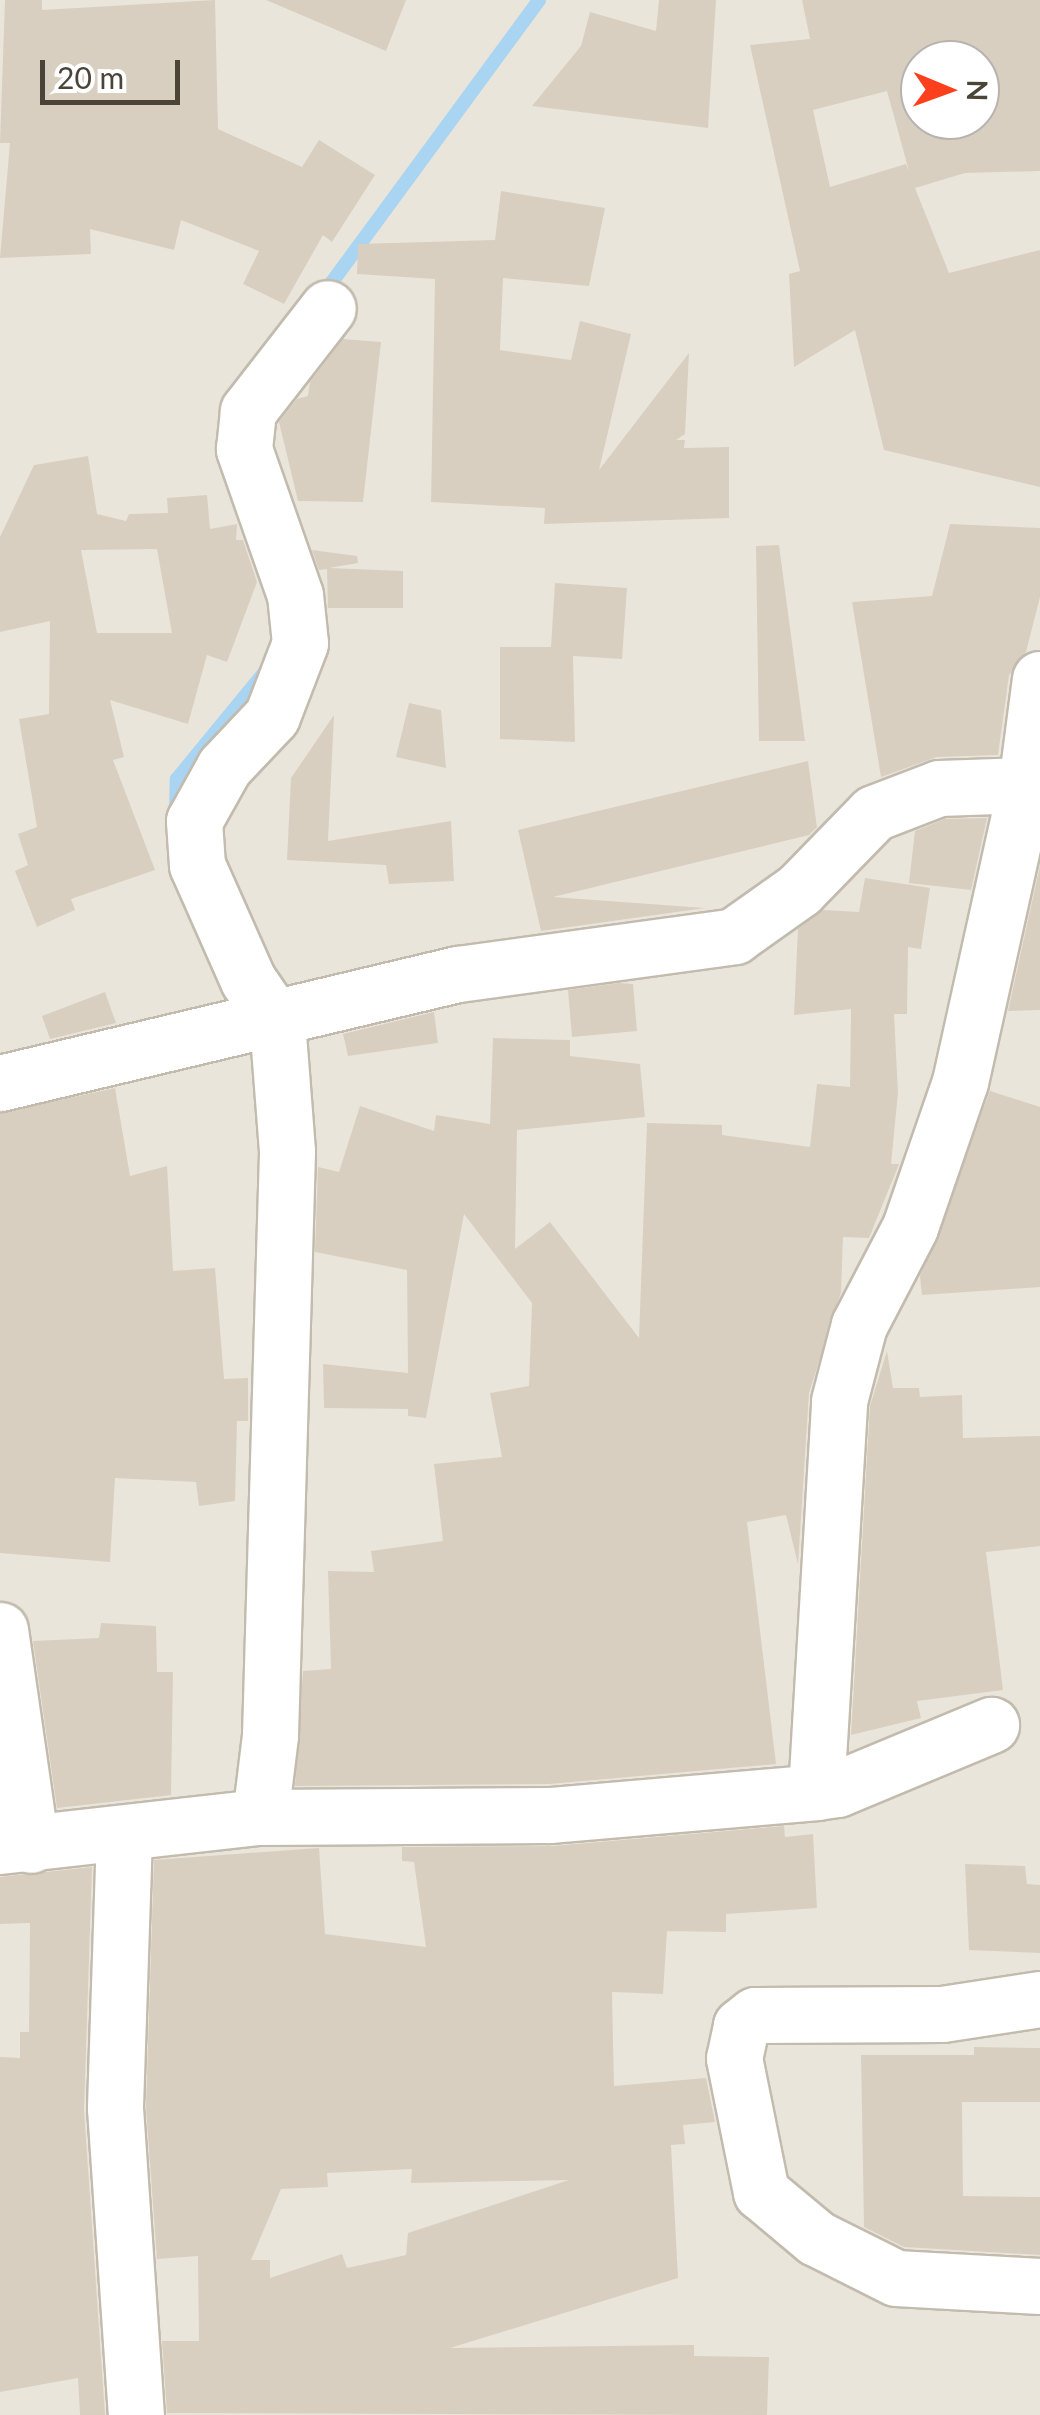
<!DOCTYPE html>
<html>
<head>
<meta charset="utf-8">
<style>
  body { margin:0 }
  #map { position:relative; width:1040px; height:2415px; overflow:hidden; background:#f6f3ec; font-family:Lato,sans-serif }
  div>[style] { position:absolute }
  .residential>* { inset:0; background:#eae5da }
  .stream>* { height:14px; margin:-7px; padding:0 7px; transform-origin:7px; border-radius:7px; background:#a9d4f2 }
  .building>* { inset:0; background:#d8cfc1 }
  .roads { filter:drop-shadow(2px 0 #c2bbae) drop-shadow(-2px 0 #c2bbae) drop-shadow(0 2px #c2bbae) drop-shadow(0 -2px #c2bbae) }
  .minor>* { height:55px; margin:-27.5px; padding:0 27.5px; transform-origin:27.5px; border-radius:27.5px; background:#fff }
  span { translate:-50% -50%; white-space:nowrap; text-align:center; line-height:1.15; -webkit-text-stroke:10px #fff; paint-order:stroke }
  .north { position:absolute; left:900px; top:40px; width:100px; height:100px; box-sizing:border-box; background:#fff; border:2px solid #b7b4b0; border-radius:50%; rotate:91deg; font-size:28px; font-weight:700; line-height:40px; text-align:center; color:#4b4439 }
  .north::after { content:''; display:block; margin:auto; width:35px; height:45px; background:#fc3f1d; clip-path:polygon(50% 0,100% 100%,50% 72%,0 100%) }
  .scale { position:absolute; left:40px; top:60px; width:140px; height:45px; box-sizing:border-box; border:5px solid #4b4439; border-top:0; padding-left:12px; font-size:30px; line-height:35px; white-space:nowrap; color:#4b4439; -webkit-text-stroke:8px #fff; paint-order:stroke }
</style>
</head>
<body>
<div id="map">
  <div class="residential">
    <div style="clip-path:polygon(evenodd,0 0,1040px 0,1040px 2415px,0 2415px,0 0,920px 60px,980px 60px,980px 120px,920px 120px,920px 60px)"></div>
  </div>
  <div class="stream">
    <div style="left:324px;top:293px;width:363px;rotate:-53.7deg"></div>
    <div style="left:176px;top:818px;width:39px;rotate:-89deg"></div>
    <div style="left:177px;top:779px;width:139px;rotate:-50.6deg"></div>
  </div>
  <div class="building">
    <div style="clip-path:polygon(5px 0,42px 0,42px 10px,215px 0,218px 129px,302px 167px,319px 140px,375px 175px,332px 242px,323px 235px,284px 304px,243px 284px,259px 251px,181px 220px,174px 250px,90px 229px,91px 254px,0 258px,10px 143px,0 143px)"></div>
    <div style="clip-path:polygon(266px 0,406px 0,386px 51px)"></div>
    <div style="clip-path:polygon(659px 0,716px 0,708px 128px,532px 106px,581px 46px,590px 12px,656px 31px)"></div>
    <div style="clip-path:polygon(evenodd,802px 0,1040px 0,1040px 171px,965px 173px,915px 188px,949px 273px,1040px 250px,1040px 487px,884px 450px,855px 330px,794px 367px,789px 274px,800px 271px,750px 45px,810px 39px,802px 0,920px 60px,980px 60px,980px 120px,920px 120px,920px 60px,802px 0,887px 91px,909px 171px,906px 164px,830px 187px,813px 110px,887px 91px)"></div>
    <div style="clip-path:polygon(501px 191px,605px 208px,589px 286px,503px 278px,500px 350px,571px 360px,580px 321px,631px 334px,599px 470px,689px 353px,685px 434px,676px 440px,685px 440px,684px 448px,729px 447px,729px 518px,544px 524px,545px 508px,431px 502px,435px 279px,357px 274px,358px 244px,495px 240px)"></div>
    <div style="clip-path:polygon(343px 339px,381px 342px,363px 502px,298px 501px,279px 422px,297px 399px,308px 396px,310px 382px)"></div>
    <div style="clip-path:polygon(evenodd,88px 456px,97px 514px,126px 521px,129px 514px,168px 513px,167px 498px,207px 495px,210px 529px,237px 524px,236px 540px,243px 540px,257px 582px,227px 662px,207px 655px,188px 724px,110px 700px,124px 757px,113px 760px,155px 870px,71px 899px,75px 910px,37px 927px,15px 871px,28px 865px,18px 834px,37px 827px,19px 719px,49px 714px,50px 621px,0 632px,0 537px,34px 465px,88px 456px,157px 549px,172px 633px,97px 633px,81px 550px,157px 549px)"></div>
    <div style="clip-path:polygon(950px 524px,1040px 528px,1040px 597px,1026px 652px,1009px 675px,998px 755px,937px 757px,881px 777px,852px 602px,932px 596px)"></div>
    <div style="clip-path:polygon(779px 545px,805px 741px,759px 741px,756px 546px)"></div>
    <div style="clip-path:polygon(312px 550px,357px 556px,358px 563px,329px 568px,403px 571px,403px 608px,328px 608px,327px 569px,319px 570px)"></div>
    <div style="clip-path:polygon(555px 583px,627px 588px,622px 659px,573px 656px,575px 742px,500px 739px,500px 647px,551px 647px)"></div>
    <div style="clip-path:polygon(409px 703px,441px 710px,446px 768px,396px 757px)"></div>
    <div style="clip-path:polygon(334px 715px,328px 841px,451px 821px,454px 881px,389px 884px,386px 865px,287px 860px,291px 778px)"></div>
    <div style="clip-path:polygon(808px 761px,817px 827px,809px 835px,553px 897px,705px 908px,541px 931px,518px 830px)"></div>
    <div style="clip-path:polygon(987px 818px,971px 890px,909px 883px,915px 831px,945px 819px)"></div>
    <div style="clip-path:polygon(1040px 866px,1040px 1010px,1008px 1011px)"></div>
    <div style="clip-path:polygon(865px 878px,930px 888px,921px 949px,908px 947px,907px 1014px,894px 1014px,898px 1093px,891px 1164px,899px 1164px,869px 1238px,843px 1237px,841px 1292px,809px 1393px,798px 1564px,786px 1515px,747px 1522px,776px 1764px,549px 1784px,295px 1786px,303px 1671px,331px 1669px,328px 1571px,374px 1572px,371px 1551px,443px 1541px,434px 1464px,502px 1457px,490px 1393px,529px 1386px,532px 1303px,464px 1214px,426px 1418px,408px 1416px,408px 1409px,324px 1408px,323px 1364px,408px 1373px,407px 1270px,315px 1252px,318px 1167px,339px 1172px,360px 1106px,434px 1131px,436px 1115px,490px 1124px,493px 1038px,570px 1040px,570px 1056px,640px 1064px,645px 1117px,517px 1130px,515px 1249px,550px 1222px,639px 1338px,647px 1123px,722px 1125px,722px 1135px,810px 1147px,817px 1084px,850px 1087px,851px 1009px,794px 1015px,798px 929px,823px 910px,859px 912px)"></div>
    <div style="clip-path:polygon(619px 983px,633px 984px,637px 1031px,572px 1037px,568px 990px)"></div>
    <div style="clip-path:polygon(105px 992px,116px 1023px,50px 1039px,42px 1016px)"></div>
    <div style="clip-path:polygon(434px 1012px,438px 1043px,348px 1056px,343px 1034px)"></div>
    <div style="clip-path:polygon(115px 1088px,130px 1176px,167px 1166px,173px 1271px,215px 1268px,224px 1379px,248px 1378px,248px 1421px,237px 1421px,235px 1501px,199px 1506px,196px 1482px,115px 1478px,110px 1562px,0 1553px,0 1113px)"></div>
    <div style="clip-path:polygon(990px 1091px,1040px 1107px,1040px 1287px,922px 1295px,920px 1276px)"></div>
    <div style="clip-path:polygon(887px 1351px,893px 1388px,919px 1388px,920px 1397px,962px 1395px,963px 1438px,1040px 1436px,1040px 1546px,986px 1552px,1003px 1690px,917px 1701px,921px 1718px,851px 1735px,870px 1406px)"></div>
    <div style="clip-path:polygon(101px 1623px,156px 1626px,157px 1672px,173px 1672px,171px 1795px,57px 1808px,33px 1641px,99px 1638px)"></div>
    <div style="clip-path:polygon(evenodd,784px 1826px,785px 1837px,813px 1834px,817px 1908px,726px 1914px,726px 1932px,667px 1931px,663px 1994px,612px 1992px,614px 2086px,706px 2078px,715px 2122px,683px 2125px,685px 2144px,671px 2145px,678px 2278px,450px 2348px,694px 2345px,694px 2356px,769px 2357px,767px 2415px,167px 2413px,162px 2341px,199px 2341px,198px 2256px,157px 2259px,146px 2107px,154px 1860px,319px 1848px,325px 1934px,426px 1947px,414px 1862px,402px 1861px,402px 1847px,553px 1846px,784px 1826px,412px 2169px,411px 2183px,569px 2180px,408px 2233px,406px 2255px,347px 2268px,342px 2254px,270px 2278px,270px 2260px,251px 2260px,281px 2189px,328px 2187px,327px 2173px,412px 2169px)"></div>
    <div style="clip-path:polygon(965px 1864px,1025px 1866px,1027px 1884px,1040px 1885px,1040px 1953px,969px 1950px)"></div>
    <div style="clip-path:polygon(92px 1867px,84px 2110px,105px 2415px,80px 2415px,78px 2378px,0 2392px,0 2057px,20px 2058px,20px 2032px,29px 2032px,30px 1923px,0 1924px,0 1877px)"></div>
    <div style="clip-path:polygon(974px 2047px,1040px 2048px,1040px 2102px,962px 2102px,963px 2196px,1040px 2197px,1040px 2255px,904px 2247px,864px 2227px,861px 2055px,974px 2055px)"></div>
  </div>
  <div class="roads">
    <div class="minor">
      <div style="left:0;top:1083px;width:471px;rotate:-13.4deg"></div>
      <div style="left:458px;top:974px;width:279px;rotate:-7.8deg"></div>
      <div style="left:734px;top:936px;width:80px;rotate:-35.3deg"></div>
      <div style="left:799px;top:890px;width:107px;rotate:-45.8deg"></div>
      <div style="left:874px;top:813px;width:70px;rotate:-21deg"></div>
      <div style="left:939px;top:788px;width:87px;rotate:-2deg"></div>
      <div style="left:0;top:1630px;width:217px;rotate:81.8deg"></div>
      <div style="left:816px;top:1792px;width:21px;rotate:-8deg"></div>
      <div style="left:837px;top:1789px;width:167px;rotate:-22.6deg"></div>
      <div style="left:260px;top:1817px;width:83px;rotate:-83deg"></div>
      <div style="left:270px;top:1735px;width:584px;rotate:-88.33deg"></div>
      <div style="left:287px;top:1151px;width:129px;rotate:-94.4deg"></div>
      <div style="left:277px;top:1022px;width:51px;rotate:-124.6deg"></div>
      <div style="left:248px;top:980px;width:126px;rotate:-113.9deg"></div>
      <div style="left:197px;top:865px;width:44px;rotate:-93.9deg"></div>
      <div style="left:194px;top:821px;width:62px;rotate:-60.9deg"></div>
      <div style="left:224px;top:767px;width:70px;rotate:-46.7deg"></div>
      <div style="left:272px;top:716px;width:78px;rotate:-69deg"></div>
      <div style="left:300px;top:643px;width:48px;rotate:-95.9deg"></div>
      <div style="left:295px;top:595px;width:155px;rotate:-109.3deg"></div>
      <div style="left:244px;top:449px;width:38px;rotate:-84deg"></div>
      <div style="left:248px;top:411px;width:130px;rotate:-52.2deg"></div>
      <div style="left:124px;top:1835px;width:273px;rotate:91.9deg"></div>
      <div style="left:115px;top:2108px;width:308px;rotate:86.1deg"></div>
      <div style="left:0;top:1846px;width:262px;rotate:-6.4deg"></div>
      <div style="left:260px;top:1817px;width:290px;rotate:-0.4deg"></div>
      <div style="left:550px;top:1815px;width:267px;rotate:-4.9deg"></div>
      <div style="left:816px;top:1792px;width:392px;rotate:-86.6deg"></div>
      <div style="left:839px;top:1401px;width:79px;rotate:-75.3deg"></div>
      <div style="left:859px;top:1325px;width:110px;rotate:-62.5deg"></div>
      <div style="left:910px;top:1227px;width:153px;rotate:-71deg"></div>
      <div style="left:960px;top:1082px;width:304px;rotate:-77.5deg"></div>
      <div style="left:1026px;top:785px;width:107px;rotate:-82.5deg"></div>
      <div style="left:1040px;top:1999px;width:99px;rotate:171.3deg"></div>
      <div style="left:942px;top:2014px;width:187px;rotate:179.7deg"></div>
      <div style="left:755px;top:2015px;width:18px;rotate:142deg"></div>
      <div style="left:741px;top:2026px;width:33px;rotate:102deg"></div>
      <div style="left:734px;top:2058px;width:137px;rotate:78.6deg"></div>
      <div style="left:761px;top:2192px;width:72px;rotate:39.9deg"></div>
      <div style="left:816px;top:2238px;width:89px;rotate:26.6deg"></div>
      <div style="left:896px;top:2278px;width:144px;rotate:3.2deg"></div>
    </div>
  </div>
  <div class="north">N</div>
  <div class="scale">20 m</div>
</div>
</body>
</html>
